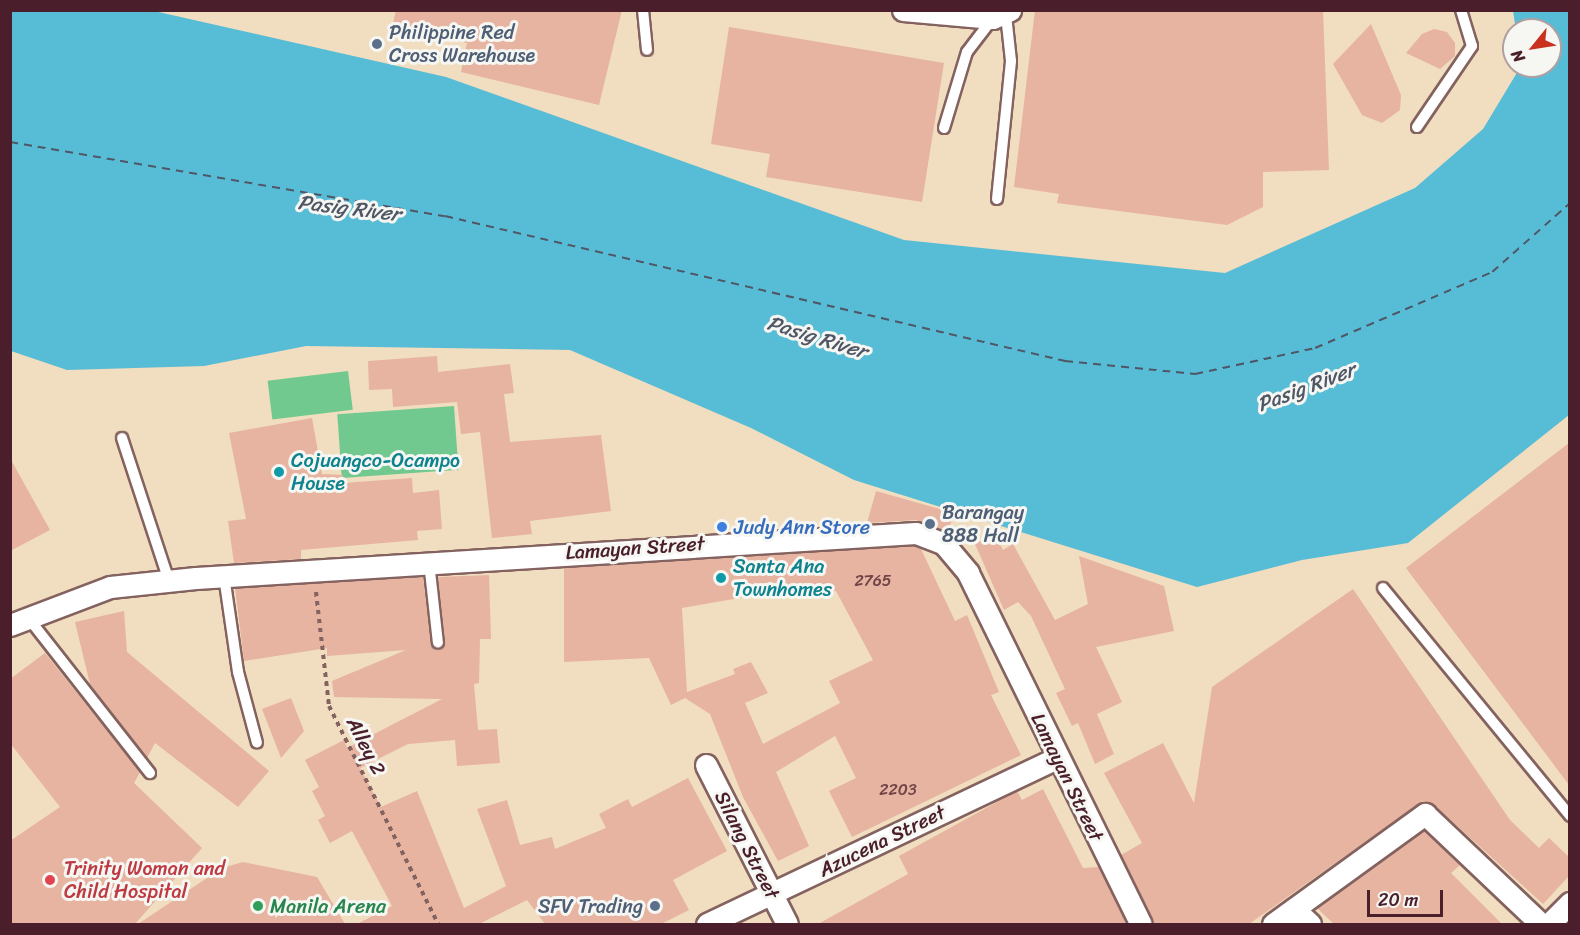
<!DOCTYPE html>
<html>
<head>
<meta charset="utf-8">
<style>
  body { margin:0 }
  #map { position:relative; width:1580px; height:935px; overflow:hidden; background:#f1ddbf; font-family:Sriracha,sans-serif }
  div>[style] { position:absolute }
  .green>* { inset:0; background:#72c98f; transform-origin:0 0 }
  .water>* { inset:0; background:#57bcd5 }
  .ferry>* { height:1.5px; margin-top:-0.75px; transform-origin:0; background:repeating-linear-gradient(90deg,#4f5666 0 8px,transparent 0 14px) }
  .building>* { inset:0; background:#e6b4a1 }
  .path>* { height:4px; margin-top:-2px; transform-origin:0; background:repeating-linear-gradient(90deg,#84625f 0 4.5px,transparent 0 9px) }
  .roads { filter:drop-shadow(2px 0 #84625f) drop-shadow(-2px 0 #84625f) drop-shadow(0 2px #84625f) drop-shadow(0 -2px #84625f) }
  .service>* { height:10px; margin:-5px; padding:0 5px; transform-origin:5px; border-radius:5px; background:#fff }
  .minor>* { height:21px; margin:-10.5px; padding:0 10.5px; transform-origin:10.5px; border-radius:10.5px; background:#fff }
  .dots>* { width:16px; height:16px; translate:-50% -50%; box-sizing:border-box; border:3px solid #f6f6f2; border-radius:50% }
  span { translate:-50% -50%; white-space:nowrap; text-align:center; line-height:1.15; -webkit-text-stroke:6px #f6f6f2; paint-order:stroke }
  .number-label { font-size:16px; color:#714448 }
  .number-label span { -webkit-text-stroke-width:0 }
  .service-label { font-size:20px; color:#4e5e75 }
  .left { translate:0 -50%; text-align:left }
  .right { translate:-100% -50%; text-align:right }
  .culture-label { font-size:20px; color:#0d838f }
  .shop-label { font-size:20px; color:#366cbe }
  .street-label { font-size:20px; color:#4a1f2b }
  .health-label { font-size:20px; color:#be3a42 }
  .leisure-label { font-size:20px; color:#27864d }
  .water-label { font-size:21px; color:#4f5666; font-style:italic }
  .frame { position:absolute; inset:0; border:12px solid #4a1f2b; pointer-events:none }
  .north { position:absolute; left:1502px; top:18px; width:60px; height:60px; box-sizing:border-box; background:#f6f6f2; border:2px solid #b1a0a2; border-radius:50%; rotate:240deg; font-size:16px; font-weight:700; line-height:24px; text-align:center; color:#4a1f2b }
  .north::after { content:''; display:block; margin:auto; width:21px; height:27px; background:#c8321e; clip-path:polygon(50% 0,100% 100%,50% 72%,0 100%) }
  .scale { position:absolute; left:1367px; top:890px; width:76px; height:27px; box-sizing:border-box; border:3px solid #4a1f2b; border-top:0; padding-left:8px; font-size:18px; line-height:21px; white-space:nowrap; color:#4a1f2b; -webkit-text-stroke:4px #f6f6f2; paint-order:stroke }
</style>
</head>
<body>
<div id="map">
  <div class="green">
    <div style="left:348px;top:371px;width:39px;height:81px;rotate:83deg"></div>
    <div style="left:454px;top:406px;width:64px;height:117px;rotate:86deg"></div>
  </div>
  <div class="water">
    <div style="clip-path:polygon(11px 10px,154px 11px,446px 77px,904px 240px,1225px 273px,1415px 188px,1483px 129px,1521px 66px,1550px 66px,1550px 30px,1516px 30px,1513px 11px,1569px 11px,1569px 415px,1408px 543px,1302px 560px,1197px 587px,854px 480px,751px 428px,570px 350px,306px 346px,204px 366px,67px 370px,11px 351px)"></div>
  </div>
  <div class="ferry">
    <div style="left:10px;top:142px;width:441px;rotate:9.7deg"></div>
    <div style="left:445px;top:216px;width:637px;rotate:13.16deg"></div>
    <div style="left:1065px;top:361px;width:131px;rotate:5.7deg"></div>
    <div style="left:1195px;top:374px;width:123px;rotate:-12.2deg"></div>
    <div style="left:1315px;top:348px;width:193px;rotate:-23.2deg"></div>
    <div style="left:1492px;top:272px;width:104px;rotate:-41.5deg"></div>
  </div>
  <div class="building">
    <div style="clip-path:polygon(396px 10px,622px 10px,599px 105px,461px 72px,467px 43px,392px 28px)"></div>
    <div style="clip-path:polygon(1035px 10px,1323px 10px,1329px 170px,1263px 172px,1263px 207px,1227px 225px,1057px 203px,1059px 194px,1014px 187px)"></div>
    <div style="clip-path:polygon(1371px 24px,1401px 95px,1400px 110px,1382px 123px,1362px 115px,1333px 64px)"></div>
    <div style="clip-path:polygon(729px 27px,944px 63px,922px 202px,766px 177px,770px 154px,711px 144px)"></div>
    <div style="clip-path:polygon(1434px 29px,1447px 32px,1455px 43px,1455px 56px,1440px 69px,1406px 53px,1422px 34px)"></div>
    <div style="clip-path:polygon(437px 356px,438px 372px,510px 364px,514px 393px,504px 394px,510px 442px,601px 435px,611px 511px,530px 521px,532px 534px,492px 538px,480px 432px,461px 434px,457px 402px,393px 407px,392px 389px,369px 390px,368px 361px)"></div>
    <div style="clip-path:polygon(312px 418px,322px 474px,343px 475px,343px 483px,412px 478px,413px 493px,439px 490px,442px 529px,417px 531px,418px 540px,301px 550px,301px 559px,234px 563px,228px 521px,246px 519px,229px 433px)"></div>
    <div style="clip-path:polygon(1569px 443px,1569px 785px,1406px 568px)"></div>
    <div style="clip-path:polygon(10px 458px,50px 530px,10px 551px)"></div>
    <div style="clip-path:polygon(876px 491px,954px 513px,948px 532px,916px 520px,867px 523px)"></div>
    <div style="clip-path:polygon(994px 534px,1003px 550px,1013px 544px,1055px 620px,1088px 604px,1079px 556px,1164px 586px,1174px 631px,1096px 647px,1122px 702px,1097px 714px,1114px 754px,1095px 764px,1078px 723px,1072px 726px,1056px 693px,1065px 689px,1031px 616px,1018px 602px,1004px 610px,975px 544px)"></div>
    <div style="clip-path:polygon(evenodd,914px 546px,921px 549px,955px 621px,967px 615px,999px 692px,991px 695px,1021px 755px,852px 837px,829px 791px,856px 778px,835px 736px,776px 772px,809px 846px,778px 861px,743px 797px,710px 714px,685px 698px,671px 705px,649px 658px,564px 662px,564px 568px,914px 546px,836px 591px,873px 660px,829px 681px,840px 703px,763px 744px,745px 703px,768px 693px,751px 662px,733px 669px,735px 674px,687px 692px,682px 608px,762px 594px,836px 591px)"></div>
    <div style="clip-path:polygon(489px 575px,491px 639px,480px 639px,479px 683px,474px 684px,478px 730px,497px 729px,500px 763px,457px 766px,455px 740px,408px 744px,360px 768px,381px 807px,417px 791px,464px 908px,506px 886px,477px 809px,507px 800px,520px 845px,552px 837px,555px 849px,606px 828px,599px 814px,628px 799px,632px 807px,688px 778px,727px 851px,673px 880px,689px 910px,661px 924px,545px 924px,527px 900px,479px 924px,357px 924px,392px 906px,352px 831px,330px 843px,318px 820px,325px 816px,312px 791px,319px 787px,305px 760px,344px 740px,347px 748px,442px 699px,334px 697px,332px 681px,406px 650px,327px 656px,327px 648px,244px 661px,235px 588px,423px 577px,431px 644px,438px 650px,445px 642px,438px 577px)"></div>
    <div style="clip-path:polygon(1353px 589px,1510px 820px,1539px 848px,1549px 838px,1569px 857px,1569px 876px,1543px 904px,1434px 805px,1423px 801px,1249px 924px,1154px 924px,1121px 855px,1142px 843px,1104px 773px,1163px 743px,1194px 803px,1212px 687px)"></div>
    <div style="clip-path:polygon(124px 611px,127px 652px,269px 771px,238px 807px,155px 743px,147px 758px,90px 684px,75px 622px)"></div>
    <div style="clip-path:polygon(45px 653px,140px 772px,134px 783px,202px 848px,135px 924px,10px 924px,10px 841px,60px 807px,10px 743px,10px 679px)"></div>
    <div style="clip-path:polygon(291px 698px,304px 731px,281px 758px,262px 709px)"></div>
    <div style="clip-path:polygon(1043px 789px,1083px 868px,1099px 867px,1127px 924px,818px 924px,908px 874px,899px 856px,1017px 791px,1022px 800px)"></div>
    <div style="clip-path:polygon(1424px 831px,1460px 865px,1451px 873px,1502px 924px,1334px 924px,1317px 908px)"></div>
    <div style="clip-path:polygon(243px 862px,317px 877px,345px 924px,138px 924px,222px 868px)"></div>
  </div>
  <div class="path">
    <div style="left:316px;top:592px;width:115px;rotate:83.5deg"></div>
    <div style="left:329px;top:706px;width:244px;rotate:63.4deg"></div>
  </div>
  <div class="roads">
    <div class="service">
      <div style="left:643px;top:10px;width:40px;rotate:84.3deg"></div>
      <div style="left:1417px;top:127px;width:98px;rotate:-55.8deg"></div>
      <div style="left:1472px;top:46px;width:38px;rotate:-107deg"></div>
      <div style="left:944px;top:128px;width:79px;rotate:-73.2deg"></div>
      <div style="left:967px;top:52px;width:43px;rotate:-52.6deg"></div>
      <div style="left:997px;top:199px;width:139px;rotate:-84.2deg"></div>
      <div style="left:1011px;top:61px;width:46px;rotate:-96.2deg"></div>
      <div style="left:122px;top:438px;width:151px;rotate:71.8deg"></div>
      <div style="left:429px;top:562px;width:81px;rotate:83.7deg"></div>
      <div style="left:224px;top:576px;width:97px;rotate:81.7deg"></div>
      <div style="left:238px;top:672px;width:73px;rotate:75deg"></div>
      <div style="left:1383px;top:588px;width:295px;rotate:50.6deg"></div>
      <div style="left:26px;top:615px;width:201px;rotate:51.9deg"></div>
    </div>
    <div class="minor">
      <div style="left:903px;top:10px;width:90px;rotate:5.1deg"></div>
      <div style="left:993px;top:18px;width:19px;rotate:-25deg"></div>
      <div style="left:10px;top:625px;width:107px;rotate:-20.8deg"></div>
      <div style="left:110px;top:587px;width:86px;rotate:-6deg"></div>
      <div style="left:196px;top:578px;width:721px;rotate:-3.58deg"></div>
      <div style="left:916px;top:533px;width:30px;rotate:21deg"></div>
      <div style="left:944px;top:544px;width:38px;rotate:50deg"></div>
      <div style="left:968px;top:573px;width:391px;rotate:63.8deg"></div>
      <div style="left:706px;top:765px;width:178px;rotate:63deg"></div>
      <div style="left:1294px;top:909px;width:22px;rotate:43deg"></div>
      <div style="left:707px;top:924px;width:386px;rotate:-25.4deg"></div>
      <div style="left:1273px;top:924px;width:188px;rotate:-35.9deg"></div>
      <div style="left:1425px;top:814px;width:160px;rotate:43.5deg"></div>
      <div style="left:1549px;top:924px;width:30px;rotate:-45deg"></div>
    </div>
  </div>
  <div class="dots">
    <div style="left:377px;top:44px;background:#5c6f8a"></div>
    <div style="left:279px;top:472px;background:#0f9aa8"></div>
    <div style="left:930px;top:524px;background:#5c6f8a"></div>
    <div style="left:722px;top:527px;background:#3f7fe0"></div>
    <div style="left:721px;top:578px;background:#0f9aa8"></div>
    <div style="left:50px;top:880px;background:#e0444e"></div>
    <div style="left:258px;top:906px;background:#2e9e5b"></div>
    <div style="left:655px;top:906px;background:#5c6f8a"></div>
  </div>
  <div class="number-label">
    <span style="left:873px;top:581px">2765</span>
    <span style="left:898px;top:790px">2203</span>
  </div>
  <div class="service-label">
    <span class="left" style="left:389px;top:44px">Philippine Red<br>Cross Warehouse</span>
    <span class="left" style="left:942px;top:524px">Barangay<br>888 Hall</span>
    <span class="right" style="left:643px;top:906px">SFV Trading</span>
  </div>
  <div class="culture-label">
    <span class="left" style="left:291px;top:472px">Cojuangco-Ocampo<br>House</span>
    <span class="left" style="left:733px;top:578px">Santa Ana<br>Townhomes</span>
  </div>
  <div class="shop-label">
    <span class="left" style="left:734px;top:527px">Judy Ann Store</span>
  </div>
  <div class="street-label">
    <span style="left:635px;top:548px;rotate:-4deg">Lamayan Street</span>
    <span style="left:366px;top:746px;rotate:63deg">Alley 2</span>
    <span style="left:1067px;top:777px;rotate:64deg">Lamayan Street</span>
    <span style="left:882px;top:841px;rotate:-26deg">Azucena Street</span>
    <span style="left:747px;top:845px;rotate:63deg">Silang Street</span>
  </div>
  <div class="health-label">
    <span class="left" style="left:64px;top:880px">Trinity Woman and<br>Child Hospital</span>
  </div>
  <div class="leisure-label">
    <span class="left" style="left:270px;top:906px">Manila Arena</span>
  </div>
  <div class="water-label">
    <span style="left:349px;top:208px;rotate:7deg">Pasig River</span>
    <span style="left:817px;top:337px;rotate:17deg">Pasig River</span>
    <span style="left:1306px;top:387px;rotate:-21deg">Pasig River</span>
  </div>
  <div class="frame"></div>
  <div class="north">N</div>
  <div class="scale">20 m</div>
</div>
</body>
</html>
